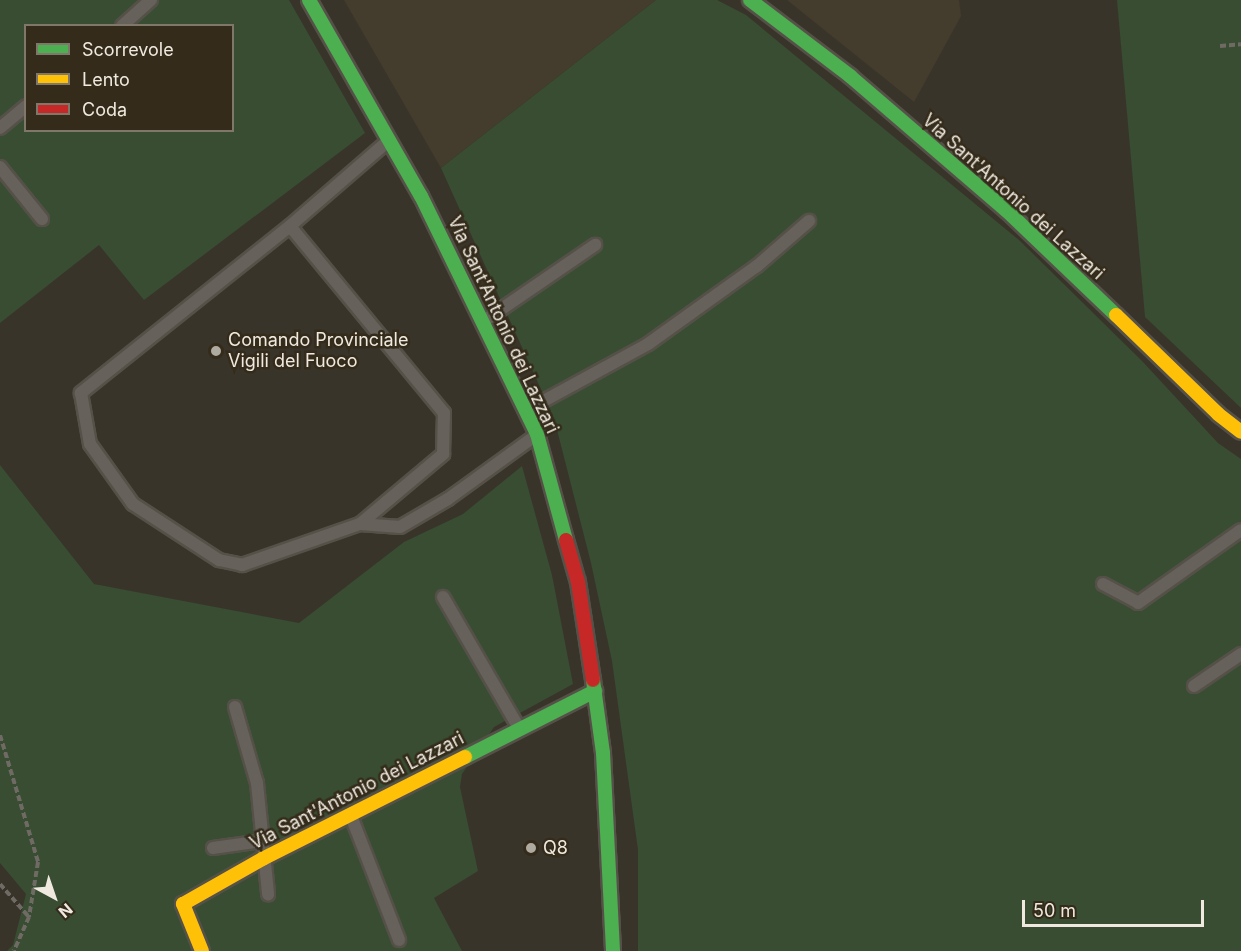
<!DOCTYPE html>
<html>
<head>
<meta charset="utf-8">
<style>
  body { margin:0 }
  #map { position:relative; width:1241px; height:951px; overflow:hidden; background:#39342a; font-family:Inter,sans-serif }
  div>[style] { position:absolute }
  .industrial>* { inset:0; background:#443c2c }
  .green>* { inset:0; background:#384d31 }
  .path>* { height:4px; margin-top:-2px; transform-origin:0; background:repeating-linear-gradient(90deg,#6f6a64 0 6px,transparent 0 9px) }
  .roads { filter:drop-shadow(2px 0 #555148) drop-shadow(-2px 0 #555148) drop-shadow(0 2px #555148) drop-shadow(0 -2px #555148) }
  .lane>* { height:12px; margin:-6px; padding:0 6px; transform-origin:6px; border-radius:6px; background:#66625b }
  .fast>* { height:14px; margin:-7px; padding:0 7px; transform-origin:7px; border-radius:7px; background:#4caf50 }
  .slow>* { height:14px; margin:-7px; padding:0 7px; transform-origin:7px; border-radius:7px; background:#ffc107 }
  .jam>* { height:14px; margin:-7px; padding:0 7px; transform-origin:7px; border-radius:7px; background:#c62828 }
  .dots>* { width:16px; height:16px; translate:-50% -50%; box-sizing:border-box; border:3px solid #342b1a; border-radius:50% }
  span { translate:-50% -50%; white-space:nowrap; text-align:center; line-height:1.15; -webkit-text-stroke:5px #342b1a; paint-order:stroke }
  .street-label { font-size:18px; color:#efe9df }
  .poi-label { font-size:18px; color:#efe9df }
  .left { translate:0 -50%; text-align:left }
  .legend { position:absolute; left:24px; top:24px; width:210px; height:108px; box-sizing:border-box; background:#342b1a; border:2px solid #7f7769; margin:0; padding:8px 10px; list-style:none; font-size:18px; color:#efe9df }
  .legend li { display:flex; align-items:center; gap:12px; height:30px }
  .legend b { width:30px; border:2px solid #7f7769 }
  .north { position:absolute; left:24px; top:867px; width:60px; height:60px; -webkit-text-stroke:4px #342b1a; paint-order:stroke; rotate:140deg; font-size:16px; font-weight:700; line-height:24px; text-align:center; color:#efe9df }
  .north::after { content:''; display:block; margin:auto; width:21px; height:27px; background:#efe9df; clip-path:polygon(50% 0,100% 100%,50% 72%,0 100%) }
  .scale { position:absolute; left:1022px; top:900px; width:182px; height:27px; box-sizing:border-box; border:3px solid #efe9df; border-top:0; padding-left:8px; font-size:18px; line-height:21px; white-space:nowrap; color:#efe9df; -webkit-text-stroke:4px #342b1a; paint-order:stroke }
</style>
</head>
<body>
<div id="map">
  <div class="industrial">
    <div style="clip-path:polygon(344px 0,656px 0,441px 168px)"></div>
    <div style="clip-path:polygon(787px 0,959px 0,961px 16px,914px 102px)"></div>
  </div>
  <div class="green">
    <div style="clip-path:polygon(evenodd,0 0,289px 0,365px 133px,144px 300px,99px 245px,0 323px,0 0,26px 26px,232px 26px,232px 130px,26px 130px,26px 26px)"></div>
    <div style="clip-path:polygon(656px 0,717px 0,746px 15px,1019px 240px,1143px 362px,1218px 443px,1241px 459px,1241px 951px,638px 951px,638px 850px,612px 661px,591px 563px,554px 418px,441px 168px)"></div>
    <div style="clip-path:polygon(1117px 0,1241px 0,1241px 408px,1145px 317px)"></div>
    <div style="clip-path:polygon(0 465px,94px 584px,299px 623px,404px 542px,463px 514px,522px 466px,552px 575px,573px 684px,494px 727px,462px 774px,460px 787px,478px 871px,434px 898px,462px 951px,7px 951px,13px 945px,26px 894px,0 863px)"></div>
  </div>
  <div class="path">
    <div style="left:1220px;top:46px;width:21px;rotate:-5deg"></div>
    <div style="left:0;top:735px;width:133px;rotate:73.3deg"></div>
    <div style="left:38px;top:862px;width:56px;rotate:99.3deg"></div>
    <div style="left:29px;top:917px;width:37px;rotate:114deg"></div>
    <div style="left:0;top:884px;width:44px;rotate:48.7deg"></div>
  </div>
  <div class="roads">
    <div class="lane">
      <div style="left:122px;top:26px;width:39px;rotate:-42deg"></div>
      <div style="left:0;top:128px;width:34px;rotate:-40deg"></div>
      <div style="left:0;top:167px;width:67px;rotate:51.1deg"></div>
      <div style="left:290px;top:226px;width:268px;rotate:141.4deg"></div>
      <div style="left:81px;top:393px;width:52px;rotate:80deg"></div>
      <div style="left:90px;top:444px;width:74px;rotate:54.4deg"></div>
      <div style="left:133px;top:504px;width:103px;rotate:33.1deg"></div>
      <div style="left:219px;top:560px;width:24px;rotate:12deg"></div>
      <div style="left:242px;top:565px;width:125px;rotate:-19.2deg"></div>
      <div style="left:360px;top:524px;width:109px;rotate:-40.1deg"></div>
      <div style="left:443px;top:454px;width:41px;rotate:-88.6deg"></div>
      <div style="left:444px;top:413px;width:242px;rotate:-129.5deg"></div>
      <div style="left:290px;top:226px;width:130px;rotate:-40.9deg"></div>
      <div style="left:484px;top:321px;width:135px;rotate:-34.4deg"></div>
      <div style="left:527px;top:410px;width:138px;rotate:-28.6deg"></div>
      <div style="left:648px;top:344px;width:134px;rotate:-35.6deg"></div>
      <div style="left:757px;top:266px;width:69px;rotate:-40.9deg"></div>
      <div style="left:360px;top:524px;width:40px;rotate:4.3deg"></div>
      <div style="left:400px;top:527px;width:56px;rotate:-30.3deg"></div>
      <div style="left:448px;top:499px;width:107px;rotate:-35.9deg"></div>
      <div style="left:1103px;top:584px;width:40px;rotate:28deg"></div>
      <div style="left:1138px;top:603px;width:126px;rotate:-35.3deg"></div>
      <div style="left:443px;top:597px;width:151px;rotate:59.9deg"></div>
      <div style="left:1194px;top:686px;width:57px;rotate:-34.2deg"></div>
      <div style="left:235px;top:707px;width:79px;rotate:73.9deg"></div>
      <div style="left:257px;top:783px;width:112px;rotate:84.3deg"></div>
      <div style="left:351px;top:816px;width:133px;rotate:68.8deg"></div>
      <div style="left:213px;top:848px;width:49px;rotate:-8.1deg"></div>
    </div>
    <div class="fast">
      <div style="left:309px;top:0;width:226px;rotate:60.3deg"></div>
      <div style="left:421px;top:196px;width:265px;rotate:64deg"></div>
      <div style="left:537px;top:434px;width:110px;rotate:74.7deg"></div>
      <div style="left:750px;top:0;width:126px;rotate:37.2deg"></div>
      <div style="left:850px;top:76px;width:206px;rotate:40.7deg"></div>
      <div style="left:1006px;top:210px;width:152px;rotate:43.7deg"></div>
      <div style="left:593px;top:680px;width:74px;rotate:82.2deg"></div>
      <div style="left:603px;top:753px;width:198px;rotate:87.1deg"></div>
      <div style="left:465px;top:757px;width:146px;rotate:-26.9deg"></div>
    </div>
    <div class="slow">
      <div style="left:1116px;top:315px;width:142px;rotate:44.1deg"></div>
      <div style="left:1218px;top:414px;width:29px;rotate:38deg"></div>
      <div style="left:202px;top:951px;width:51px;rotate:-112deg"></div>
      <div style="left:183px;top:904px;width:93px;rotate:-29.6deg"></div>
      <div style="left:264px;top:858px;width:225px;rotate:-26.7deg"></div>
    </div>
    <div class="jam">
      <div style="left:566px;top:540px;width:44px;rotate:74.1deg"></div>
      <div style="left:578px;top:582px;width:99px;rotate:81.3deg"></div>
    </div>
  </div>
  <div class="dots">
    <div style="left:216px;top:351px;background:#afaaa0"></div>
    <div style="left:531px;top:848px;background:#afaaa0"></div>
  </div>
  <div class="street-label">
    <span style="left:1013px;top:197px;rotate:42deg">Via Sant'Antonio dei Lazzari</span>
    <span style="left:503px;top:325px;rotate:65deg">Via Sant'Antonio dei Lazzari</span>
    <span style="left:357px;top:791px;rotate:-27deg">Via Sant'Antonio dei Lazzari</span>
  </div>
  <div class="poi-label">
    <span class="left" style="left:228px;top:351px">Comando Provinciale<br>Vigili del Fuoco</span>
    <span class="left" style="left:543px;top:848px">Q8</span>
  </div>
  <ul class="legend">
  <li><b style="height:8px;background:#4caf50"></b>Scorrevole</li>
  <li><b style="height:8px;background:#ffc107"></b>Lento</li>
  <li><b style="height:8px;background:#c62828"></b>Coda</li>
  </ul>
  <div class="north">N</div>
  <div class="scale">50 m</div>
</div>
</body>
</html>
